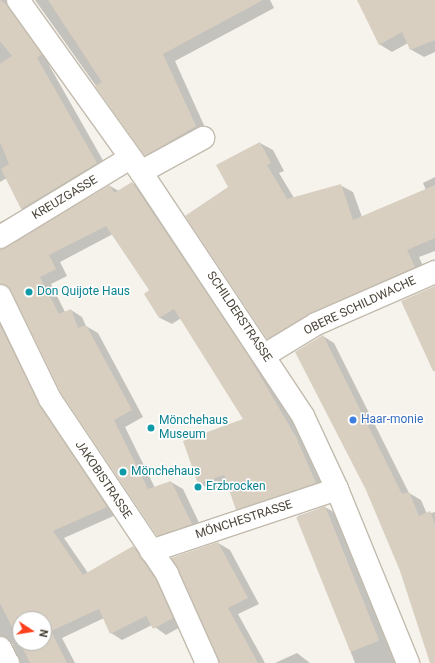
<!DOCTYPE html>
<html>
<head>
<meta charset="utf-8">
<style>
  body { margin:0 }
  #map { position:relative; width:435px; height:663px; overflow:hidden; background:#f6f3ec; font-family:Roboto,sans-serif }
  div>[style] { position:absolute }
  .shadow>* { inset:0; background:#0003 }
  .building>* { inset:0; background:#d8cfc1; transform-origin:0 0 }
  .roads { filter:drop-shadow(1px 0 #c2bbae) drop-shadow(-1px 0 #c2bbae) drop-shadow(0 1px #c2bbae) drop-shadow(0 -1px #c2bbae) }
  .minor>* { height:22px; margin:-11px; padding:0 11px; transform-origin:11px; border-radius:11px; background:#fff }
  .dots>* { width:11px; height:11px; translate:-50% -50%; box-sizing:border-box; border:2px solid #fff; border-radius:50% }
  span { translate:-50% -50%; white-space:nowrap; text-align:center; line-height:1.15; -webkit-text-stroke:3px #fff; paint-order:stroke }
  .street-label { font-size:12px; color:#4b4439 }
  .culture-label { font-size:12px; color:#0d838f }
  .left { translate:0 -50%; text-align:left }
  .shop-label { font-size:12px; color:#366cbe }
  .north { position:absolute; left:12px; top:611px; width:40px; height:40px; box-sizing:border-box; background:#fff; border:1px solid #b7b4b0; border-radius:50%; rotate:102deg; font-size:11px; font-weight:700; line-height:16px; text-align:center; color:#4b4439 }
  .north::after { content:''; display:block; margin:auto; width:14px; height:18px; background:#fc3f1d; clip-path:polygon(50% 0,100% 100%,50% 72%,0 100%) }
</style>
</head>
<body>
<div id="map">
  <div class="shadow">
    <div style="clip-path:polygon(0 0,21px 0,53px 62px,49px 65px,109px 171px,35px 216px,22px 209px,7px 178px,0 182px)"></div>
    <div style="clip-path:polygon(35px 0,270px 0,274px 8px,175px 61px,208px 134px,158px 162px,145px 155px)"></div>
    <div style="clip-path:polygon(359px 0,435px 0,435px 52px,424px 57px,410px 49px,408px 43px,392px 52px,379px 44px)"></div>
    <div style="clip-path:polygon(260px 143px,273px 150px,284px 171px,279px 173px,294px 198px,340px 185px,353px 192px,362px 217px,426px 190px,423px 183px,435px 177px,435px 251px,419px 257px,427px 275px,281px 346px,268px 338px,229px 187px)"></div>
    <div style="clip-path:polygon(evenodd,132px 183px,143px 189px,257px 360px,308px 445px,327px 489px,248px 516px,237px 509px,228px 484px,211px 490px,199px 483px,244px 420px,181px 318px,172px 324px,160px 318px,146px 294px,150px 290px,113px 234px,60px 262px,67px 276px,51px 284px,65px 312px,71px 310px,82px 317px,86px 326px,98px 333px,143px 417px,125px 427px,155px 488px,171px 482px,183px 489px,203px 531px,169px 542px,157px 535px,12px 290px,1px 295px,118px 514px,64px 538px,88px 573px,133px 547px,145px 553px,184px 625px,166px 635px,152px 625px,122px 640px,111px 633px,104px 618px,62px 638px,75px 663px,20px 663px,12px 643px,6px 643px,0 663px,0 222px,16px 214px,26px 220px,0 238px,1px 250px,110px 186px,119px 191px,132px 183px,20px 619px,44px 619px,44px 643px,20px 643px,20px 619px)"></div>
    <div style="clip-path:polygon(323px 336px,334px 343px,409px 493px,421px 500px,427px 514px,435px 512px,435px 663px,432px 663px)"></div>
    <div style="clip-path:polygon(325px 507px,337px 514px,397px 663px,355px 663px,298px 516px)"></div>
    <div style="clip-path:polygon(218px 543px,230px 550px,259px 604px,238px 614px,265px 663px,219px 663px,172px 558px)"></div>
    <div style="clip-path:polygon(297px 653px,310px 663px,275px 663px)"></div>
  </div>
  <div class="building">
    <div style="clip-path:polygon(0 0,6px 4px,42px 54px,37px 58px,97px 163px,21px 209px,1px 169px,9px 164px,0 142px,0 64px,12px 56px,0 41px)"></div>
    <div style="clip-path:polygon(48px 0,263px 0,163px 54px,196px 126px,145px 156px,95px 86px,102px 82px)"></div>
    <div style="clip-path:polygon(357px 0,435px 0,435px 40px,410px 50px,402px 32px,379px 45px)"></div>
    <div style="clip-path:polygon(260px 142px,271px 163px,267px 165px,287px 199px,341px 184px,353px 220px,435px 185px,435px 238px,407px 250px,415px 267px,311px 313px,267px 339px,185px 216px,228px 187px,216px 165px)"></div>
    <div style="clip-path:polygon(132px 182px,246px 352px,296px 437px,316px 483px,236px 510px,224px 475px,198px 484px,183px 441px,243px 419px,174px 309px,159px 318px,144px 294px,149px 290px,106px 226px,49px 255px,56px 269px,40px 277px,59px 314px,71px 309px,78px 328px,86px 325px,132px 410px,114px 420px,148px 489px,171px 481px,192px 524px,157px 536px,61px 393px,11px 291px,0 284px,0 249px,110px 185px,114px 193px)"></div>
    <div style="clip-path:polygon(435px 286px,435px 371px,433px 371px,401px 301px)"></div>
    <div style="clip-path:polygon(evenodd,0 325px,40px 406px,107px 507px,53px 531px,83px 575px,133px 546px,156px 580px,173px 618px,153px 629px,146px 616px,110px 634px,99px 609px,51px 631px,67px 663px,30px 663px,0 603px,0 325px,20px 619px,44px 619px,44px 643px,20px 643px,20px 619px)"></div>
    <div style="clip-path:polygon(323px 335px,402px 494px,409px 492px,419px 516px,430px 511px,435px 524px,435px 663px,430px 663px,400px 571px,366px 490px,295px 352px)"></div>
    <div style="left:325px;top:506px;width:145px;height:31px;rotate:68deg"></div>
    <div style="clip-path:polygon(218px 542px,248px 598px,228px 608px,258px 663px,219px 663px,171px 558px)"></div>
  </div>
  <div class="roads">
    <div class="minor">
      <div style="left:18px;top:0;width:211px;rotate:54.4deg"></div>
      <div style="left:141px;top:172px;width:293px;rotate:56.4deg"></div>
      <div style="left:303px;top:416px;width:81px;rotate:65deg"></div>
      <div style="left:337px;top:489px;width:188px;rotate:67.8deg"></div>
      <div style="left:141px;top:172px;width:71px;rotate:-28.7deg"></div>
      <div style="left:0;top:237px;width:152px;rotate:-31.3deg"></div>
      <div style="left:0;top:296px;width:114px;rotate:64.1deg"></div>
      <div style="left:50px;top:399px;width:211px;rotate:56.2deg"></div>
      <div style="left:167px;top:574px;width:98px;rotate:65.8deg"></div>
      <div style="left:265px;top:355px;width:60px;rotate:-31.3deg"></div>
      <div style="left:316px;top:324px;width:130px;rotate:-23.6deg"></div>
      <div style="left:151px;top:551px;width:196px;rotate:-18.4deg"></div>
      <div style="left:0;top:648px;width:17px;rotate:62deg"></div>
    </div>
  </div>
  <div class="dots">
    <div style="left:29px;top:292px;background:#0f9aa8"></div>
    <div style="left:353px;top:420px;background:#3f7fe0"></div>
    <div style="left:151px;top:428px;background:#0f9aa8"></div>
    <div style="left:123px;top:472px;background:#0f9aa8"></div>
    <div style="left:198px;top:487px;background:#0f9aa8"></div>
  </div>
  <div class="street-label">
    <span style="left:65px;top:198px;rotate:-31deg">KREUZGASSE</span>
    <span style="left:360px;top:306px;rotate:-25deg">OBERE SCHILDWACHE</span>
    <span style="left:239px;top:317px;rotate:56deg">SCHILDERSTRASSE</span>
    <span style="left:103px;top:480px;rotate:56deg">JAKOBISTRASSE</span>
    <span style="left:244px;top:520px;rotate:-18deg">MÖNCHESTRASSE</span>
  </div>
  <div class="culture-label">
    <span class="left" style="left:37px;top:292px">Don Quijote Haus</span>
    <span class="left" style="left:159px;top:428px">Mönchehaus<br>Museum</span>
    <span class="left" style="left:131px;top:472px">Mönchehaus</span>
    <span class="left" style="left:206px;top:487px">Erzbrocken</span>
  </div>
  <div class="shop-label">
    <span class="left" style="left:361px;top:420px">Haar-monie</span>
  </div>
  <div class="north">N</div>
</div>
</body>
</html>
